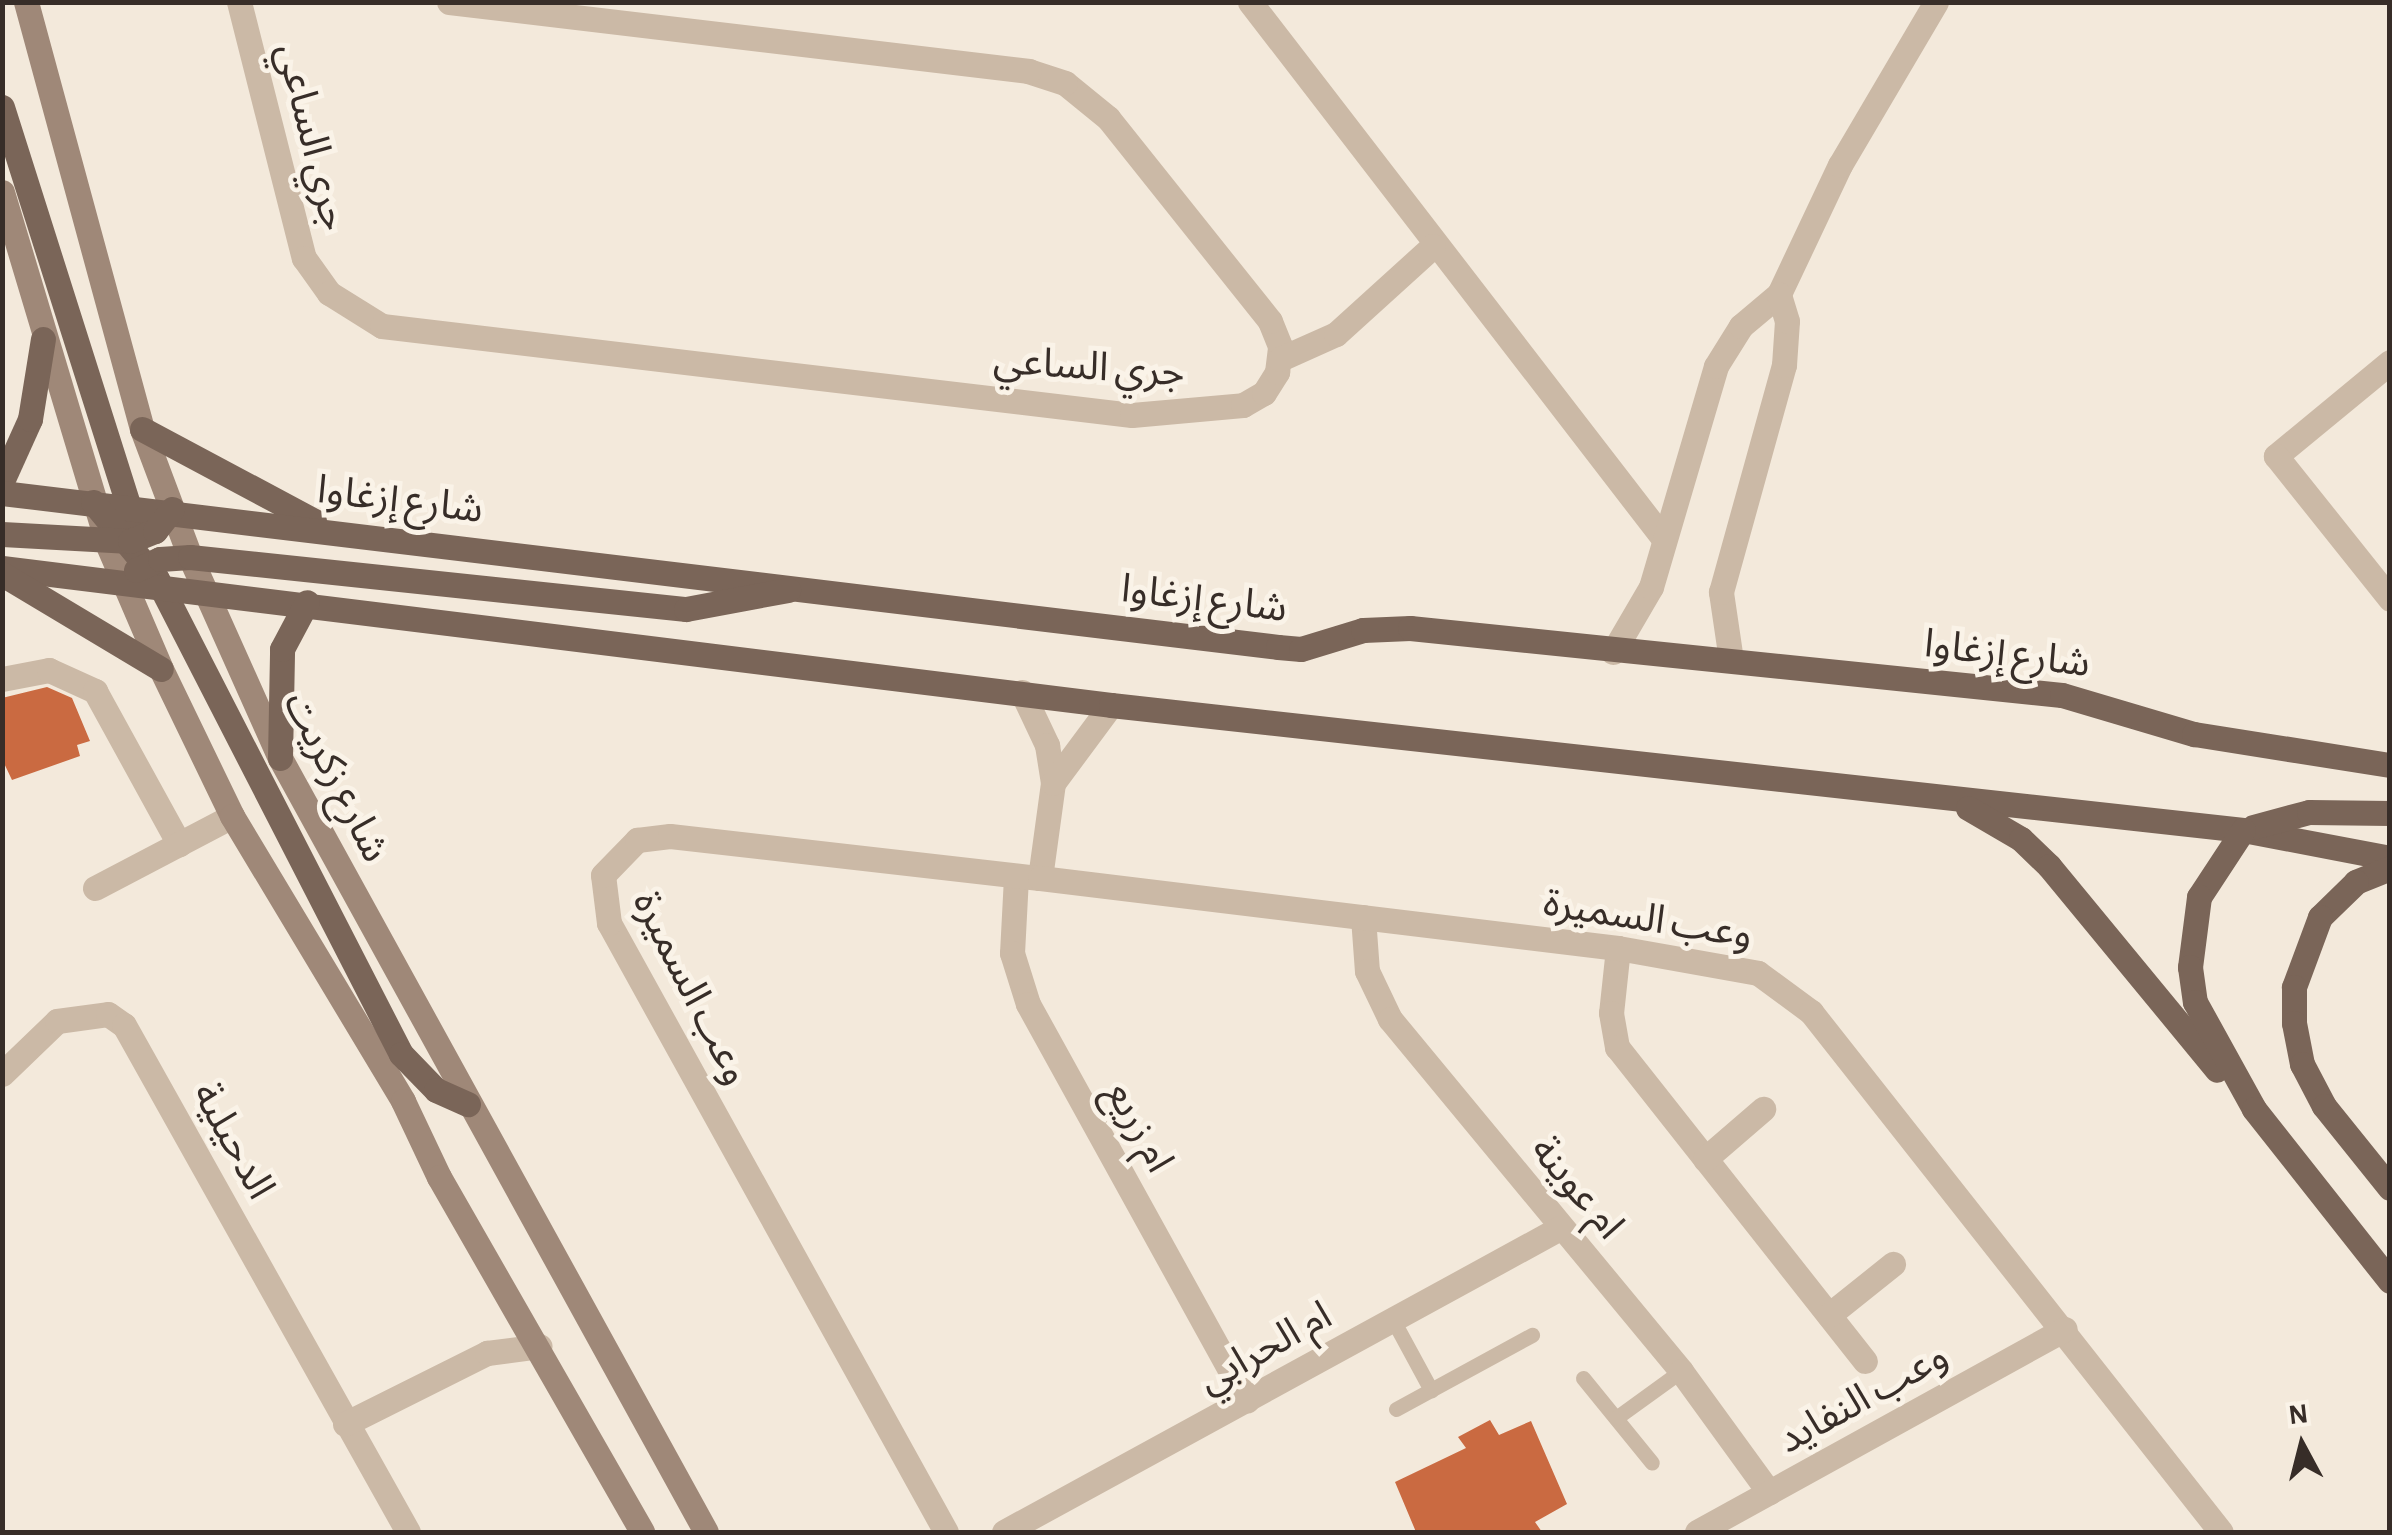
<!DOCTYPE html>
<html>
<head>
<meta charset="utf-8">
<style>
  body { margin:0 }
  #map { position:relative; width:2392px; height:1535px; overflow:hidden; background:#f3e9db; font-family:"Alegreya Sans","Noto Sans Arabic",sans-serif }
  div>[style] { position:absolute }
  .building>* { inset:0; background:#ca6a41 }
  .lane>* { height:15px; margin:-7.5px; padding:0 7.5px; transform-origin:7.5px; border-radius:7.5px; background:#cbb9a6 }
  .street>* { height:25px; margin:-12.5px; padding:0 12.5px; transform-origin:12.5px; border-radius:12.5px; background:#cbb9a6 }
  .secondary>* { height:25px; margin:-12.5px; padding:0 12.5px; transform-origin:12.5px; border-radius:12.5px; background:#9f8878 }
  .primary>* { height:25px; margin:-12.5px; padding:0 12.5px; transform-origin:12.5px; border-radius:12.5px; background:#7a6558 }
  span { translate:-50% -50%; white-space:nowrap; text-align:center; line-height:1.15; -webkit-text-stroke:10px #faf3e8; paint-order:stroke }
  .street-label { font-size:40px; color:#372d28 }
  .frame { position:absolute; inset:0; border:5px solid #372d28; pointer-events:none }
  .north { position:absolute; left:2252px; top:1395px; width:100px; height:100px; -webkit-text-stroke:8px #faf3e8; paint-order:stroke; rotate:353deg; font-size:28px; font-weight:700; line-height:40px; text-align:center; color:#372d28 }
  .north::after { content:''; display:block; margin:auto; width:35px; height:45px; background:#372d28; clip-path:polygon(50% 0,100% 100%,50% 72%,0 100%) }
</style>
</head>
<body>
<div id="map">
  <div class="building">
    <div style="clip-path:polygon(47px 687px,72px 698px,90px 741px,77px 745px,80px 756px,12px 780px,2px 759px,2px 698px)"></div>
    <div style="clip-path:polygon(1490px 1420px,1499px 1435px,1531px 1421px,1567px 1504px,1535px 1522px,1542px 1532px,1416px 1532px,1395px 1482px,1466px 1448px,1458px 1437px)"></div>
  </div>
  <div class="lane">
    <div style="left:1393px;top:1320px;width:80px;rotate:61.5deg"></div>
    <div style="left:1583px;top:1378px;width:109px;rotate:50.9deg"></div>
    <div style="left:1396px;top:1409px;width:155px;rotate:-28.6deg"></div>
    <div style="left:1616px;top:1418px;width:80px;rotate:-35.9deg"></div>
  </div>
  <div class="street">
    <div style="left:239px;top:2px;width:264px;rotate:75.8deg"></div>
    <div style="left:304px;top:258px;width:43px;rotate:54.5deg"></div>
    <div style="left:329px;top:293px;width:62px;rotate:31.9deg"></div>
    <div style="left:382px;top:326px;width:755px;rotate:6.77deg"></div>
    <div style="left:1132px;top:415px;width:111px;rotate:-5.1deg"></div>
    <div style="left:1243px;top:405px;width:24px;rotate:-30deg"></div>
    <div style="left:1264px;top:393px;width:25px;rotate:-58deg"></div>
    <div style="left:1277px;top:372px;width:26px;rotate:-83deg"></div>
    <div style="left:1280px;top:346px;width:27px;rotate:-112deg"></div>
    <div style="left:1270px;top:321px;width:260px;rotate:-128.6deg"></div>
    <div style="left:1108px;top:118px;width:55px;rotate:-140.9deg"></div>
    <div style="left:1065px;top:83px;width:38px;rotate:-162deg"></div>
    <div style="left:1029px;top:71px;width:584px;rotate:-173.22deg"></div>
    <div style="left:1250px;top:2px;width:677px;rotate:52.38deg"></div>
    <div style="left:1280px;top:359px;width:61px;rotate:-24.1deg"></div>
    <div style="left:1336px;top:334px;width:131px;rotate:-42.2deg"></div>
    <div style="left:2390px;top:362px;width:148px;rotate:140.5deg"></div>
    <div style="left:2276px;top:456px;width:183px;rotate:51.4deg"></div>
    <div style="left:1613px;top:652px;width:75px;rotate:-59.7deg"></div>
    <div style="left:1651px;top:587px;width:230px;rotate:-73.6deg"></div>
    <div style="left:1716px;top:366px;width:47px;rotate:-58deg"></div>
    <div style="left:1741px;top:326px;width:50px;rotate:-40.1deg"></div>
    <div style="left:1779px;top:294px;width:143px;rotate:-64.7deg"></div>
    <div style="left:1840px;top:165px;width:189px;rotate:-59.5deg"></div>
    <div style="left:1731px;top:660px;width:69px;rotate:-98.4deg"></div>
    <div style="left:1721px;top:592px;width:236px;rotate:-74.5deg"></div>
    <div style="left:1784px;top:365px;width:44px;rotate:-86.1deg"></div>
    <div style="left:1787px;top:321px;width:28px;rotate:-107deg"></div>
    <div style="left:2px;top:679px;width:48px;rotate:-10.8deg"></div>
    <div style="left:49px;top:670px;width:51px;rotate:24.5deg"></div>
    <div style="left:95px;top:691px;width:175px;rotate:61.2deg"></div>
    <div style="left:1022px;top:692px;width:59px;rotate:64.7deg"></div>
    <div style="left:1047px;top:745px;width:38px;rotate:81deg"></div>
    <div style="left:1053px;top:783px;width:96px;rotate:97.8deg"></div>
    <div style="left:1053px;top:783px;width:97px;rotate:-53.4deg"></div>
    <div style="left:1016px;top:877px;width:76px;rotate:93deg"></div>
    <div style="left:1012px;top:953px;width:53px;rotate:72.6deg"></div>
    <div style="left:1028px;top:1004px;width:453px;rotate:61.1deg"></div>
    <div style="left:95px;top:888px;width:155px;rotate:-27.7deg"></div>
    <div style="left:1363px;top:917px;width:54px;rotate:85.8deg"></div>
    <div style="left:1367px;top:971px;width:53px;rotate:64.4deg"></div>
    <div style="left:1390px;top:1019px;width:457px;rotate:50.4deg"></div>
    <div style="left:1681px;top:1371px;width:150px;rotate:54deg"></div>
    <div style="left:1618px;top:948px;width:65px;rotate:96.1deg"></div>
    <div style="left:1611px;top:1013px;width:35px;rotate:80deg"></div>
    <div style="left:1617px;top:1047px;width:400px;rotate:51.7deg"></div>
    <div style="left:2px;top:1074px;width:76px;rotate:-43.9deg"></div>
    <div style="left:57px;top:1021px;width:51px;rotate:-7.8deg"></div>
    <div style="left:108px;top:1014px;width:19px;rotate:35deg"></div>
    <div style="left:124px;top:1025px;width:581px;rotate:60.74deg"></div>
    <div style="left:1705px;top:1159px;width:77px;rotate:-40.8deg"></div>
    <div style="left:1829px;top:1315px;width:82px;rotate:-38.6deg"></div>
    <div style="left:345px;top:1424px;width:159px;rotate:-26.6deg"></div>
    <div style="left:487px;top:1353px;width:53px;rotate:-7.5deg"></div>
    <div style="left:946px;top:1532px;width:696px;rotate:-118.96deg"></div>
    <div style="left:609px;top:923px;width:48px;rotate:-97.1deg"></div>
    <div style="left:603px;top:875px;width:49px;rotate:-45.8deg"></div>
    <div style="left:637px;top:840px;width:33px;rotate:-7deg"></div>
    <div style="left:670px;top:836px;width:372px;rotate:6.5deg"></div>
    <div style="left:1040px;top:878px;width:582px;rotate:6.91deg"></div>
    <div style="left:1618px;top:948px;width:142px;rotate:10.1deg"></div>
    <div style="left:1758px;top:973px;width:66px;rotate:36.3deg"></div>
    <div style="left:1811px;top:1012px;width:662px;rotate:51.75deg"></div>
    <div style="left:1004px;top:1532px;width:634px;rotate:-28.67deg"></div>
    <div style="left:1697px;top:1532px;width:420px;rotate:-28.9deg"></div>
  </div>
  <div class="secondary">
    <div style="left:26px;top:2px;width:442px;rotate:74.8deg"></div>
    <div style="left:142px;top:429px;width:137px;rotate:69.4deg"></div>
    <div style="left:190px;top:557px;width:220px;rotate:65.9deg"></div>
    <div style="left:280px;top:758px;width:883px;rotate:61.17deg"></div>
    <div style="left:2px;top:192px;width:366px;rotate:73.3deg"></div>
    <div style="left:107px;top:543px;width:137px;rotate:66.8deg"></div>
    <div style="left:161px;top:669px;width:163px;rotate:64.2deg"></div>
    <div style="left:232px;top:816px;width:332px;rotate:59deg"></div>
    <div style="left:403px;top:1101px;width:84px;rotate:64.7deg"></div>
    <div style="left:439px;top:1177px;width:409px;rotate:60.2deg"></div>
  </div>
  <div class="primary">
    <div style="left:2px;top:107px;width:432px;rotate:72.4deg"></div>
    <div style="left:142px;top:429px;width:195px;rotate:28.1deg"></div>
    <div style="left:2px;top:481px;width:68px;rotate:-65.7deg"></div>
    <div style="left:30px;top:419px;width:81px;rotate:-80.8deg"></div>
    <div style="left:2px;top:493px;width:1285px;rotate:6.88deg"></div>
    <div style="left:1278px;top:647px;width:23px;rotate:5deg"></div>
    <div style="left:1301px;top:649px;width:65px;rotate:-17deg"></div>
    <div style="left:1363px;top:630px;width:47px;rotate:-2.4deg"></div>
    <div style="left:1410px;top:628px;width:655px;rotate:5.87deg"></div>
    <div style="left:2062px;top:695px;width:138px;rotate:16.5deg"></div>
    <div style="left:2194px;top:734px;width:198px;rotate:9deg"></div>
    <div style="left:93px;top:502px;width:100px;rotate:50.3deg"></div>
    <div style="left:157px;top:579px;width:534px;rotate:62.81deg"></div>
    <div style="left:401px;top:1054px;width:50px;rotate:45.8deg"></div>
    <div style="left:436px;top:1090px;width:35px;rotate:24deg"></div>
    <div style="left:2px;top:534px;width:128px;rotate:3.1deg"></div>
    <div style="left:130px;top:541px;width:27px;rotate:-22deg"></div>
    <div style="left:155px;top:531px;width:28px;rotate:-52deg"></div>
    <div style="left:2px;top:568px;width:1117px;rotate:7.04deg"></div>
    <div style="left:1111px;top:705px;width:1139px;rotate:6.3deg"></div>
    <div style="left:2243px;top:830px;width:150px;rotate:10.8deg"></div>
    <div style="left:136px;top:570px;width:26px;rotate:-25deg"></div>
    <div style="left:160px;top:559px;width:30px;rotate:-4deg"></div>
    <div style="left:190px;top:557px;width:499px;rotate:6deg"></div>
    <div style="left:686px;top:609px;width:104px;rotate:-10.6deg"></div>
    <div style="left:2px;top:574px;width:185px;rotate:30.9deg"></div>
    <div style="left:280px;top:758px;width:109px;rotate:-88.9deg"></div>
    <div style="left:282px;top:649px;width:53px;rotate:-62deg"></div>
    <div style="left:1968px;top:808px;width:61px;rotate:30.3deg"></div>
    <div style="left:2021px;top:839px;width:39px;rotate:44deg"></div>
    <div style="left:2049px;top:866px;width:264px;rotate:50.5deg"></div>
    <div style="left:2253px;top:827px;width:58px;rotate:-15deg"></div>
    <div style="left:2309px;top:812px;width:81px;rotate:0.7deg"></div>
    <div style="left:2243px;top:830px;width:80px;rotate:123.3deg"></div>
    <div style="left:2199px;top:897px;width:71px;rotate:97.3deg"></div>
    <div style="left:2190px;top:967px;width:35px;rotate:82deg"></div>
    <div style="left:2195px;top:1002px;width:122px;rotate:61.1deg"></div>
    <div style="left:2254px;top:1109px;width:219px;rotate:51.7deg"></div>
    <div style="left:2390px;top:868px;width:37px;rotate:158deg"></div>
    <div style="left:2356px;top:882px;width:50px;rotate:135.8deg"></div>
    <div style="left:2320px;top:917px;width:75px;rotate:110.4deg"></div>
    <div style="left:2294px;top:987px;width:36px;rotate:90deg"></div>
    <div style="left:2294px;top:1023px;width:42px;rotate:79deg"></div>
    <div style="left:2302px;top:1064px;width:47px;rotate:62.4deg"></div>
    <div style="left:2324px;top:1106px;width:105px;rotate:51.2deg"></div>
  </div>
  <div class="street-label">
    <span style="left:312px;top:137px;rotate:76deg">جري الساعي</span>
    <span style="left:1089px;top:367px;rotate:4deg">جري الساعي</span>
    <span style="left:400px;top:500px;rotate:7deg">شارع إزغاوا</span>
    <span style="left:1204px;top:599px;rotate:7deg">شارع إزغاوا</span>
    <span style="left:2007px;top:654px;rotate:7deg">شارع إزغاوا</span>
    <span style="left:336px;top:777px;rotate:63deg">شارع زكريت</span>
    <span style="left:1648px;top:919px;rotate:9deg">وعب السميرة</span>
    <span style="left:691px;top:988px;rotate:63deg">وعب السميرة</span>
    <span style="left:1139px;top:1127px;rotate:61deg">ام زريع</span>
    <span style="left:233px;top:1141px;rotate:61deg">الدحيلية</span>
    <span style="left:1577px;top:1188px;rotate:50deg">ام عوينة</span>
    <span style="left:1265px;top:1348px;rotate:-29deg">ام الحرابي</span>
    <span style="left:1863px;top:1398px;rotate:-29deg">وعب النفايد</span>
  </div>
  <div class="frame"></div>
  <div class="north">N</div>
</div>
</body>
</html>
